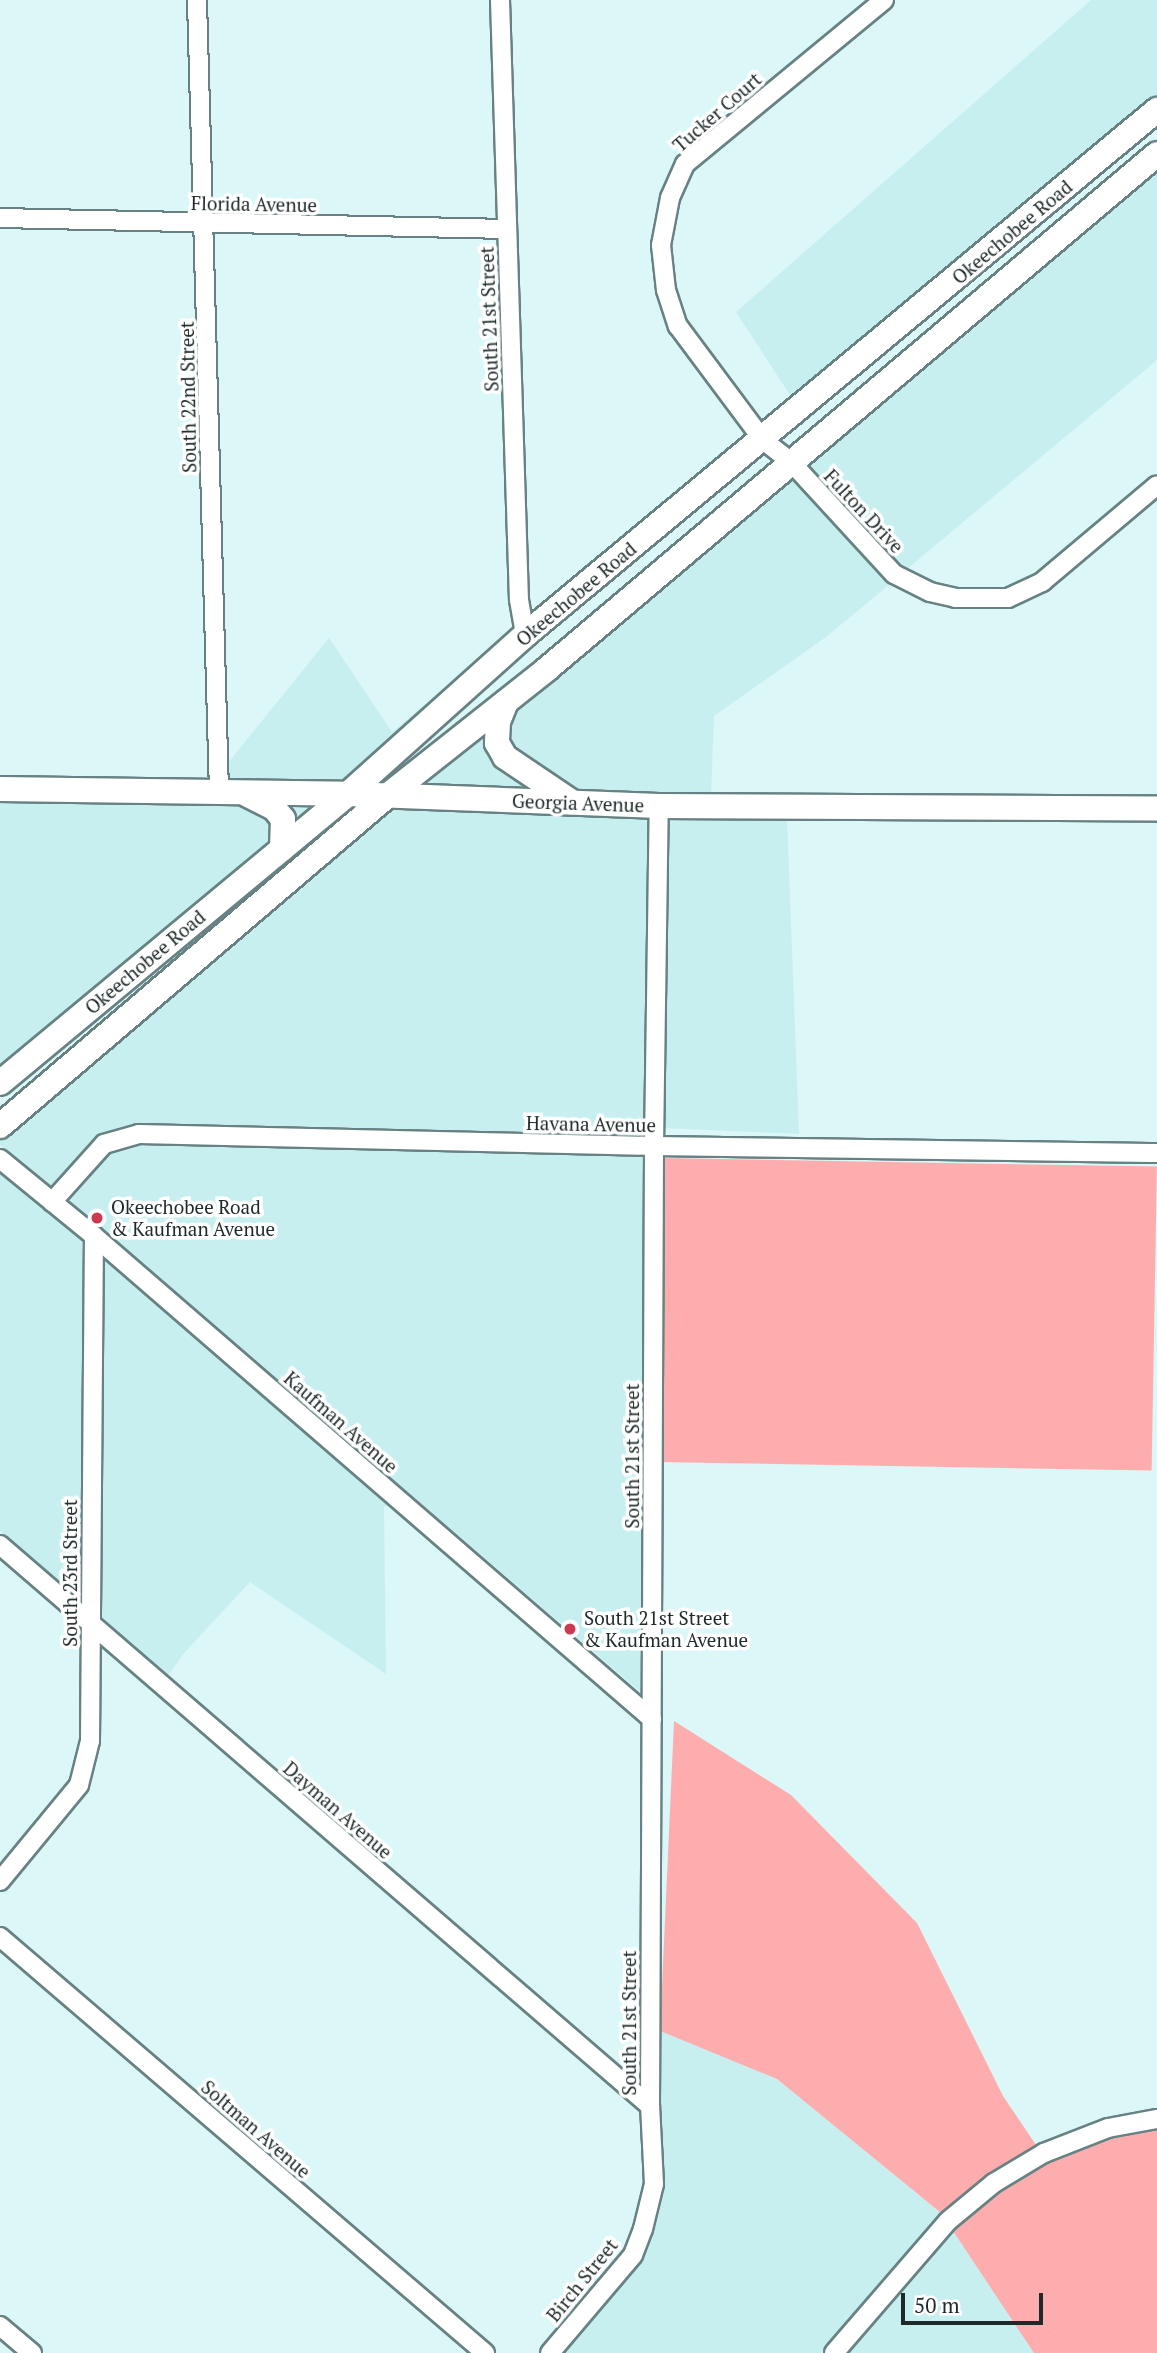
<!DOCTYPE html>
<html>
<head>
<meta charset="utf-8">
<style>
  body { margin:0 }
  #map { position:relative; width:1157px; height:2353px; overflow:hidden; background:#dbf7f8; font-family:"PT Serif",serif }
  div>[style] { position:absolute }
  .built>* { inset:0; background:#c8eff0 }
  .green>* { inset:0; background:#feadaf; transform-origin:0 0 }
  .roads { filter:drop-shadow(2px 0 #688283) drop-shadow(-2px 0 #688283) drop-shadow(0 2px #688283) drop-shadow(0 -2px #688283) }
  .street>* { height:18px; margin:-9px; padding:0 9px; transform-origin:9px; border-radius:9px; background:#fff }
  .secondary>* { height:24px; margin:-12px; padding:0 12px; transform-origin:12px; border-radius:12px; background:#fff }
  .dots>* { width:19px; height:19px; translate:-50% -50%; box-sizing:border-box; border:4px solid #fff; border-radius:50% }
  span { translate:-50% -50%; white-space:nowrap; text-align:center; line-height:1.15; -webkit-text-stroke:7px #fff; paint-order:stroke }
  .street-label { font-size:19px; color:#1e2929 }
  .poi-label { font-size:19px; color:#1e2929 }
  .left { translate:0 -50%; text-align:left }
  .scale { position:absolute; left:901px; top:2293px; width:142px; height:32px; box-sizing:border-box; border:4px solid #1e2929; border-top:0; padding-left:9px; font-size:21px; line-height:24px; white-space:nowrap; color:#1e2929; -webkit-text-stroke:5px #fff; paint-order:stroke }
</style>
</head>
<body>
<div id="map">
  <div class="built">
    <div style="clip-path:polygon(1091px 0,1157px 0,1157px 97px,765px 425px,792px 398px,736px 312px)"></div>
    <div style="clip-path:polygon(1157px 168px,1157px 360px,907px 569px,900px 565px,806px 464px)"></div>
    <div style="clip-path:polygon(790px 477px,890px 584px,826px 637px,714px 716px,711px 795px,416px 787px)"></div>
    <div style="clip-path:polygon(514px 631px,345px 782px,228px 783px,228px 763px,329px 638px,392px 732px)"></div>
    <div style="clip-path:polygon(0 800px,209px 805px,318px 805px,0 1070px)"></div>
    <div style="clip-path:polygon(390px 807px,649px 816px,644px 1135px,139px 1123px,97px 1136px,51px 1187px,0 1145px,0 1140px)"></div>
    <div style="clip-path:polygon(669px 817px,787px 817px,799px 1134px,664px 1128px)"></div>
    <div style="clip-path:polygon(171px 1144px,644px 1157px,642px 1693px,103px 1231px,103px 1225px,97px 1225px,67px 1201px,109px 1154px,141px 1145px)"></div>
    <div style="clip-path:polygon(0 1173px,84px 1241px,81px 1602px,0 1531px)"></div>
    <div style="clip-path:polygon(103px 1258px,388px 1504px,384px 1507px,386px 1674px,250px 1582px,184px 1653px,168px 1676px,101px 1619px)"></div>
    <div style="clip-path:polygon(660px 2031px,777px 2079px,941px 2213px,821px 2353px,563px 2353px,640px 2263px,653px 2232px,663px 2187px)"></div>
    <div style="clip-path:polygon(953px 2231px,1034px 2353px,848px 2353px)"></div>
  </div>
  <div class="green">
    <div style="left:663px;top:1158px;width:494px;height:304px;rotate:1deg"></div>
    <div style="clip-path:polygon(674px 1721px,791px 1795px,917px 1923px,1003px 2096px,1036px 2145px,988px 2174px,941px 2213px,777px 2079px,660px 2031px)"></div>
    <div style="clip-path:polygon(1157px 2130px,1157px 2353px,1034px 2353px,953px 2231px,999px 2192px,1049px 2163px,1110px 2139px)"></div>
  </div>
  <div class="roads">
    <div class="street">
      <div style="left:197px;top:0;width:794px;rotate:88.41deg"></div>
      <div style="left:500px;top:0;width:600px;rotate:88.19deg"></div>
      <div style="left:519px;top:600px;width:36px;rotate:80deg"></div>
      <div style="left:884px;top:0;width:258px;rotate:140.5deg"></div>
      <div style="left:685px;top:164px;width:37px;rotate:114deg"></div>
      <div style="left:670px;top:198px;width:48px;rotate:100.8deg"></div>
      <div style="left:661px;top:245px;width:45px;rotate:83.7deg"></div>
      <div style="left:666px;top:290px;width:38px;rotate:72deg"></div>
      <div style="left:678px;top:326px;width:142px;rotate:53.3deg"></div>
      <div style="left:763px;top:440px;width:36px;rotate:38deg"></div>
      <div style="left:791px;top:462px;width:152px;rotate:47.4deg"></div>
      <div style="left:894px;top:574px;width:40px;rotate:26.6deg"></div>
      <div style="left:930px;top:592px;width:26px;rotate:13deg"></div>
      <div style="left:955px;top:598px;width:53px"></div>
      <div style="left:1008px;top:598px;width:38px;rotate:-25deg"></div>
      <div style="left:1042px;top:582px;width:150px;rotate:-40.1deg"></div>
      <div style="left:0;top:218px;width:507px;rotate:1.24deg"></div>
      <div style="left:0;top:1159px;width:122px;rotate:39.3deg"></div>
      <div style="left:94px;top:1236px;width:738px;rotate:40.88deg"></div>
      <div style="left:52px;top:1202px;width:78px;rotate:-48.1deg"></div>
      <div style="left:104px;top:1144px;width:36px;rotate:-16deg"></div>
      <div style="left:139px;top:1134px;width:515px;rotate:1.33deg"></div>
      <div style="left:654px;top:1146px;width:503px;rotate:0.8deg"></div>
      <div style="left:0;top:1545px;width:859px;rotate:40.8deg"></div>
      <div style="left:0;top:1881px;width:124px;rotate:-50.5deg"></div>
      <div style="left:79px;top:1785px;width:45px;rotate:-76deg"></div>
      <div style="left:90px;top:1741px;width:505px;rotate:-89.55deg"></div>
      <div style="left:0;top:1937px;width:639px;rotate:40.62deg"></div>
      <div style="left:0;top:2326px;width:42px;rotate:40.2deg"></div>
      <div style="left:550px;top:2353px;width:128px;rotate:-49.7deg"></div>
      <div style="left:633px;top:2255px;width:28px;rotate:-69deg"></div>
      <div style="left:643px;top:2229px;width:46px;rotate:-76.3deg"></div>
      <div style="left:654px;top:2184px;width:78px;rotate:-92.9deg"></div>
      <div style="left:650px;top:2106px;width:960px;rotate:-89.76deg"></div>
      <div style="left:654px;top:1146px;width:340px;rotate:-89.2deg"></div>
      <div style="left:834px;top:2353px;width:174px;rotate:-49.2deg"></div>
      <div style="left:948px;top:2221px;width:60px;rotate:-39.6deg"></div>
      <div style="left:994px;top:2183px;width:58px;rotate:-31deg"></div>
      <div style="left:1044px;top:2153px;width:69px;rotate:-21.3deg"></div>
      <div style="left:1108px;top:2128px;width:50px;rotate:-10.4deg"></div>
    </div>
    <div class="secondary">
      <div style="left:506px;top:702px;width:22px;rotate:112deg"></div>
      <div style="left:498px;top:722px;width:21px;rotate:93deg"></div>
      <div style="left:497px;top:743px;width:16px;rotate:60deg"></div>
      <div style="left:505px;top:757px;width:81px;rotate:33.9deg"></div>
      <div style="left:0;top:789px;width:348px;rotate:0.8deg"></div>
      <div style="left:348px;top:794px;width:311px;rotate:2.2deg"></div>
      <div style="left:659px;top:806px;width:498px;rotate:0.3deg"></div>
      <div style="left:248px;top:795px;width:29px;rotate:27deg"></div>
      <div style="left:274px;top:808px;width:14px;rotate:51deg"></div>
      <div style="left:283px;top:819px;width:30px;rotate:92deg"></div>
      <div style="left:0;top:1083px;width:452px;rotate:-39.7deg"></div>
      <div style="left:348px;top:794px;width:238px;rotate:-41.9deg"></div>
      <div style="left:525px;top:635px;width:822px;rotate:-39.72deg"></div>
      <div style="left:0;top:1126px;width:509px;rotate:-40.45deg"></div>
      <div style="left:387px;top:796px;width:204px;rotate:-38.4deg"></div>
      <div style="left:547px;top:669px;width:798px;rotate:-40.17deg"></div>
    </div>
  </div>
  <div class="dots">
    <div style="left:97px;top:1218px;background:#cb3a4e"></div>
    <div style="left:570px;top:1629px;background:#cb3a4e"></div>
  </div>
  <div class="street-label">
    <span style="left:717px;top:112px;rotate:-41deg">Tucker Court</span>
    <span style="left:254px;top:204px;rotate:1deg">Florida Avenue</span>
    <span style="left:1012px;top:232px;rotate:-40deg">Okeechobee Road</span>
    <span style="left:489px;top:319px;rotate:-92deg">South 21st Street</span>
    <span style="left:188px;top:397px;rotate:-91deg">South 22nd Street</span>
    <span style="left:864px;top:511px;rotate:47deg">Fulton Drive</span>
    <span style="left:576px;top:594px;rotate:-40deg">Okeechobee Road</span>
    <span style="left:578px;top:803px;rotate:2deg">Georgia Avenue</span>
    <span style="left:145px;top:962px;rotate:-40deg">Okeechobee Road</span>
    <span style="left:591px;top:1124px;rotate:1deg">Havana Avenue</span>
    <span style="left:341px;top:1422px;rotate:41deg">Kaufman Avenue</span>
    <span style="left:632px;top:1456px;rotate:-90deg">South 21st Street</span>
    <span style="left:70px;top:1573px;rotate:-90deg">South 23rd Street</span>
    <span style="left:338px;top:1810px;rotate:41deg">Dayman Avenue</span>
    <span style="left:629px;top:2023px;rotate:-90deg">South 21st Street</span>
    <span style="left:256px;top:2129px;rotate:41deg">Soltman Avenue</span>
    <span style="left:582px;top:2280px;rotate:-51deg">Birch Street</span>
  </div>
  <div class="poi-label">
    <span class="left" style="left:111px;top:1218px">Okeechobee Road<br>&amp; Kaufman Avenue</span>
    <span class="left" style="left:584px;top:1629px">South 21st Street<br>&amp; Kaufman Avenue</span>
  </div>
  <div class="scale">50 m</div>
</div>
</body>
</html>
